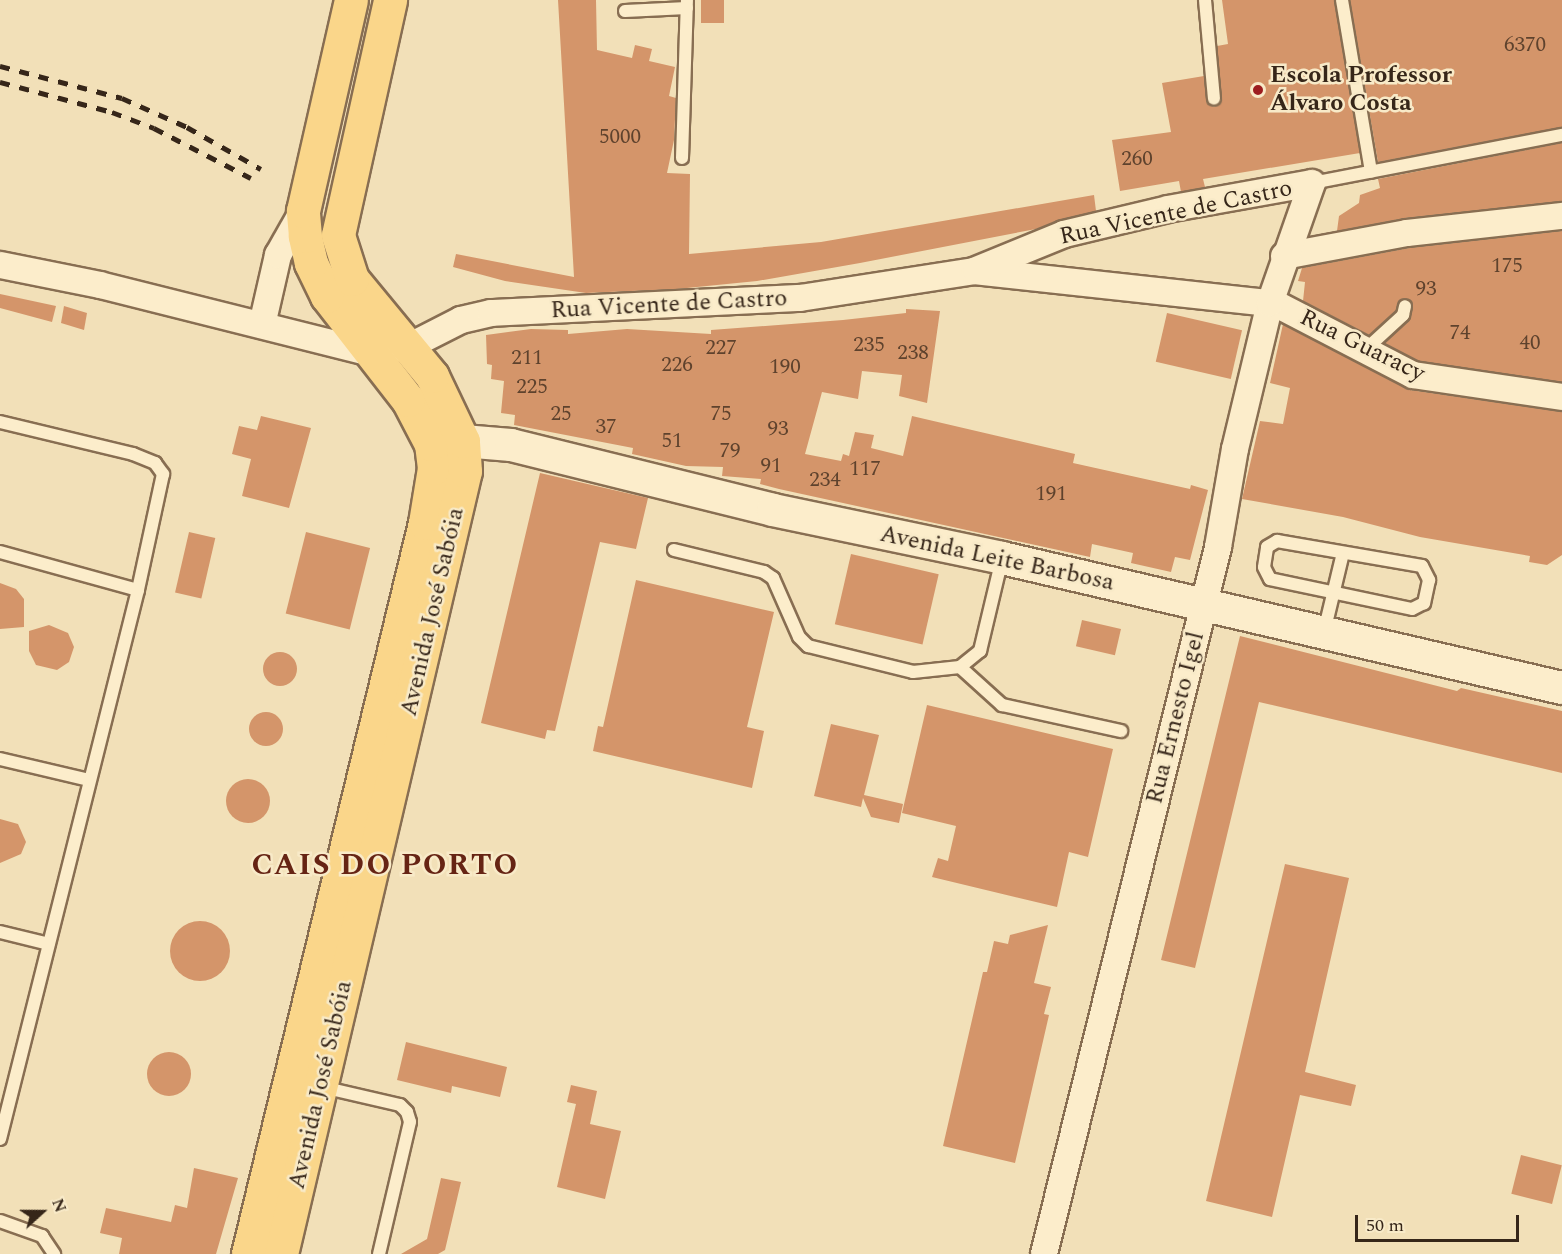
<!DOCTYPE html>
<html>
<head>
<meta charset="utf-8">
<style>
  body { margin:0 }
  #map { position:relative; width:1562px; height:1254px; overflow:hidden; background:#f2e0b8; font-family:Spectral,serif }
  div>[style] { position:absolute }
  .building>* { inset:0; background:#d4956a; transform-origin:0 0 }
  .round { border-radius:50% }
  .roads { filter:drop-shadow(2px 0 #886e52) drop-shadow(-2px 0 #886e52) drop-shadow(0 2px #886e52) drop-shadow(0 -2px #886e52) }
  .service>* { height:12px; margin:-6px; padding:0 6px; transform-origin:6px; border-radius:6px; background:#fcedcb }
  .minor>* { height:26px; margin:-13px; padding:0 13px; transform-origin:13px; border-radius:13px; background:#fcedcb }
  .tertiary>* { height:32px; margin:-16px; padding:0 16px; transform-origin:16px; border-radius:16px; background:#fcedcb }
  .primary>* { height:33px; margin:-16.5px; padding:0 16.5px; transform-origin:16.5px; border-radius:16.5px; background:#fad68a }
  .rail>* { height:4.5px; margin-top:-2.25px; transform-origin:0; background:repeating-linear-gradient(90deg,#362619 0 10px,transparent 0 20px) }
  .dots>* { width:16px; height:16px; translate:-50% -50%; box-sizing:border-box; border:3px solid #f8eac8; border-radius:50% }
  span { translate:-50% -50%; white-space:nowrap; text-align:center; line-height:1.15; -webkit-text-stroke:5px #f8eac8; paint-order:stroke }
  .number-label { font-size:21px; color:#5e422d }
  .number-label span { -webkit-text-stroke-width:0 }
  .poi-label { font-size:24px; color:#362619; font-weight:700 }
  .left { translate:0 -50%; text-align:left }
  .street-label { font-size:24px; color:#362619 }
  .district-label { font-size:30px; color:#662414; font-weight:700; letter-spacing:1.5px }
  .north { position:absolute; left:12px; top:1182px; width:60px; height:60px; -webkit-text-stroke:4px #f8eac8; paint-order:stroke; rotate:69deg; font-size:16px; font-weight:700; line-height:24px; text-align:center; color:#362619 }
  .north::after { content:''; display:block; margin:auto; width:21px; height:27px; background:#362619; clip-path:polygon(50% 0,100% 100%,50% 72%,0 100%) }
  .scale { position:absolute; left:1355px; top:1215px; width:164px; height:27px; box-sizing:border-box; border:3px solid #362619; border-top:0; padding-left:8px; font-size:18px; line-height:21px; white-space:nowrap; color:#362619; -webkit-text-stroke:4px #f8eac8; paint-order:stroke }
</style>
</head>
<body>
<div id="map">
  <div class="building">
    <div style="clip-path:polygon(558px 0,596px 0,597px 50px,632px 58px,635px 45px,652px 49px,649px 61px,675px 67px,669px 96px,676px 98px,674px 140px,667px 173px,690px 174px,689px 254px,821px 242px,1094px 195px,1096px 211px,1036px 229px,860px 263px,757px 281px,677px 289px,586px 293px,505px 281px,453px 267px,456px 254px,574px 277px)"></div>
    <div style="left:701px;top:0;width:23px;height:23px"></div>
    <div style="clip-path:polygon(1222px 0,1334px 0,1360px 153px,1203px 179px,1205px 187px,1181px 192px,1179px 181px,1120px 191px,1112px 140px,1171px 132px,1162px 83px,1204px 76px,1207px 103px,1214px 107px,1221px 103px,1217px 46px,1228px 44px)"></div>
    <div style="clip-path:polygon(1350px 0,1562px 0,1562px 127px,1378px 162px)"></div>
    <div style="clip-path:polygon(1562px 143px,1562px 201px,1405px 218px,1337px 231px,1339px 216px,1359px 203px,1360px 195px,1380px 188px,1378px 179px)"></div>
    <div style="clip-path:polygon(1562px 231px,1562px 382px,1418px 361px,1384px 343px,1409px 321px,1413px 307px,1410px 300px,1399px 300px,1396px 311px,1369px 335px,1303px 301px,1305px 282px,1298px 281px,1302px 268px,1409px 248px)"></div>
    <div style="clip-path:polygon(0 294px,56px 306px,52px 322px,0 308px)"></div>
    <div style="clip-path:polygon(64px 306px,87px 313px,84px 330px,61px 323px)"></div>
    <div style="clip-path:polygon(906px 309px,940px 311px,927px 403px,899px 396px,902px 375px,862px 371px,858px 399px,822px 392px,805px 454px,841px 461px,843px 454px,849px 456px,855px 432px,874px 435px,871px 448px,903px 456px,912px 416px,1075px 454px,1073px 463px,1190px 489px,1191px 485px,1208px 490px,1190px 560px,1175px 557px,1171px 572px,1131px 563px,1133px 553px,1092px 544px,1090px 557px,779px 489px,760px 484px,761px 479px,722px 476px,723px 467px,686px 466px,632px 454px,633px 448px,514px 425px,515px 415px,501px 413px,504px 381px,491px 379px,492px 365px,487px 364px,486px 335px,531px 329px,568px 330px,568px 334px,627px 329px,711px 334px,711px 330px,843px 320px,906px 313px)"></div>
    <div style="left:1167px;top:313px;width:77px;height:50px;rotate:13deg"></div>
    <div style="clip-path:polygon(1283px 324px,1410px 390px,1562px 412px,1562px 555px,1547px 565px,1529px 562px,1530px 556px,1420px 537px,1343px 517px,1242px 499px,1260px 421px,1283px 424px,1290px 388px,1270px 383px)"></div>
    <div style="clip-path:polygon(261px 416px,311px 428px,289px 508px,242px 496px,251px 459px,232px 454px,239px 426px,257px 430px)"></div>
    <div style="clip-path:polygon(540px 473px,648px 498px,636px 549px,600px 542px,555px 731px,547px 730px,545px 739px,481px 723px)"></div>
    <div style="left:189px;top:532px;width:27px;height:62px;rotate:13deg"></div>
    <div style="left:306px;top:532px;width:66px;height:84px;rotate:14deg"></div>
    <div style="left:851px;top:554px;width:90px;height:72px;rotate:13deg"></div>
    <div style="clip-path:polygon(636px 580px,774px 612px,747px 727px,764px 731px,752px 788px,593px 751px,598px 726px,603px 727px)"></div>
    <div style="clip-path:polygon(0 583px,16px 589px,24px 599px,24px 627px,0 629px)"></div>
    <div style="left:1082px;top:620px;width:40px;height:27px;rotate:13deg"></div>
    <div style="clip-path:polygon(49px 625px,68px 633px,74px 647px,69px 662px,57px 670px,36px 665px,29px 651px,29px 631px)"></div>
    <div style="clip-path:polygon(1240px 636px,1457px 691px,1461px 688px,1562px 711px,1562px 773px,1259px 702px,1195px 968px,1161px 960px)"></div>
    <div class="round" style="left:263px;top:652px;width:34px;height:34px"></div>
    <div style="clip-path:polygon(927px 705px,1113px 749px,1088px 857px,1069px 852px,1057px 907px,932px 877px,938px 858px,948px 861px,956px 826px,902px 813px)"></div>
    <div class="round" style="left:249px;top:712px;width:34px;height:34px"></div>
    <div style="clip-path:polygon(831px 724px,879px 735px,864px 795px,903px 804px,899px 823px,871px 817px,863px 798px,861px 807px,814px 796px)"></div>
    <div class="round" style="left:226px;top:779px;width:44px;height:44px"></div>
    <div style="clip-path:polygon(0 819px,18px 824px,26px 842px,21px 854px,0 863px)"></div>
    <div style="clip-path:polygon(1285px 864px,1349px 878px,1305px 1072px,1356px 1085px,1351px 1106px,1300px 1095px,1272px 1217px,1206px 1201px)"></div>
    <div class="round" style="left:170px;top:921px;width:60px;height:60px"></div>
    <div style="clip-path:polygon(1048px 925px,1034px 983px,1051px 987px,1044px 1014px,1049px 1015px,1015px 1163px,943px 1146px,983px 972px,987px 972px,994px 941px,1008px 944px,1010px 935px)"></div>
    <div style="clip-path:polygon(406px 1042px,507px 1067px,500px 1097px,452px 1086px,451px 1093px,397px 1080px)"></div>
    <div class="round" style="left:147px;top:1052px;width:44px;height:44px"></div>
    <div style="clip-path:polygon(571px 1085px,597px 1091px,590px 1124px,621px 1131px,605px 1199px,557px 1187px,576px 1104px,567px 1102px)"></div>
    <div style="left:1521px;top:1155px;width:42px;height:40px;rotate:14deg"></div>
    <div style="clip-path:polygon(194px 1168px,238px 1178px,216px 1254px,119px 1254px,122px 1238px,100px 1233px,106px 1208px,171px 1222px,175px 1205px,187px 1208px)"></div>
    <div style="clip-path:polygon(441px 1178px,461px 1182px,445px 1250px,438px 1254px,401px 1254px,427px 1239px)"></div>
  </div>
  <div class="roads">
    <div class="service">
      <div style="left:1205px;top:0;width:99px;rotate:84.8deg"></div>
      <div style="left:1342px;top:0;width:174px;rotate:80.4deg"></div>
      <div style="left:625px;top:11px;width:62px;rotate:-2.8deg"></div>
      <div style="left:682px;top:158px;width:158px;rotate:-88.2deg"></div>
      <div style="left:1312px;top:183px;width:255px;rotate:-10.9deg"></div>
      <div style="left:1365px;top:350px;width:52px;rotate:-42.6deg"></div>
      <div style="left:1403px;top:315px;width:9px;rotate:-77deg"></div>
      <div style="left:0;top:422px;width:137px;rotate:13.5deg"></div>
      <div style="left:133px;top:454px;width:24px;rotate:22deg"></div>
      <div style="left:155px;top:463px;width:14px;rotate:54deg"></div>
      <div style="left:163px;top:474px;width:119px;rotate:102.2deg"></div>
      <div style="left:138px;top:590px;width:566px;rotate:104.11deg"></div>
      <div style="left:1277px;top:541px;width:147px;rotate:9.8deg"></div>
      <div style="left:1422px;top:566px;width:16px;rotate:63deg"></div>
      <div style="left:1429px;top:580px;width:24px;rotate:102deg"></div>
      <div style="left:1424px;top:603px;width:13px;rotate:153deg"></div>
      <div style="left:1412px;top:609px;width:145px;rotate:-168.1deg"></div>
      <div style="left:1270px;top:579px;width:13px;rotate:-117deg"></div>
      <div style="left:1264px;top:567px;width:20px;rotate:-81deg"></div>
      <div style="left:1267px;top:547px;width:12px;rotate:-31deg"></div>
      <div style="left:674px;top:550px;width:93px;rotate:13.7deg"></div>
      <div style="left:764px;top:572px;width:11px;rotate:34deg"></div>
      <div style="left:773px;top:578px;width:64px;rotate:66.2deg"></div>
      <div style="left:799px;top:637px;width:13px;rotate:45deg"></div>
      <div style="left:808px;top:646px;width:108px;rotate:13.9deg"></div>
      <div style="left:913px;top:672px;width:47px;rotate:-6.1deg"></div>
      <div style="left:960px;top:667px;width:26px;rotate:-39deg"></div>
      <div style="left:980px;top:651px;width:95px;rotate:-76.6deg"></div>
      <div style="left:0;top:552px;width:143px;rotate:15.4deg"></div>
      <div style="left:1324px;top:632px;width:81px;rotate:-76.5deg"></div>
      <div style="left:960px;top:667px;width:57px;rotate:42.1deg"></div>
      <div style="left:1002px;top:705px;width:122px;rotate:12.3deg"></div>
      <div style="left:0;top:759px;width:91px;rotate:13.3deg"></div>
      <div style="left:0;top:932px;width:50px;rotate:13.8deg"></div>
      <div style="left:322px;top:1087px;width:80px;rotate:13deg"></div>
      <div style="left:400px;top:1105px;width:10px;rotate:45deg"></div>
      <div style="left:407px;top:1112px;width:10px;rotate:73deg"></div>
      <div style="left:410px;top:1122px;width:136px;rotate:103.2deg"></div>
      <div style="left:0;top:1221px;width:45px;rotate:19.7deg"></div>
      <div style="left:42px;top:1236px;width:22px;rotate:56deg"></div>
    </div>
    <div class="minor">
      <div style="left:1284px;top:256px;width:125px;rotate:-10.6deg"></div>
      <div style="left:1407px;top:233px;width:156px;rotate:-6.3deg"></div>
      <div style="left:0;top:265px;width:102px;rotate:11.3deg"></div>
      <div style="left:100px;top:285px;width:279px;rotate:14.1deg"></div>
      <div style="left:371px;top:353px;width:40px;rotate:-10deg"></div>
      <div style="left:410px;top:346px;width:57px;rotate:-27deg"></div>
      <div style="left:461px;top:320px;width:31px;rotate:-13deg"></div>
      <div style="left:491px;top:313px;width:309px;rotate:-2.8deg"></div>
      <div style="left:800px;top:298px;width:176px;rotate:-8.8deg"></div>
      <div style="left:974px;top:271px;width:304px;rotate:6.2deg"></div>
      <div style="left:1276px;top:304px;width:154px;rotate:27.4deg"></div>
      <div style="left:1413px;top:375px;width:151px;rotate:8.4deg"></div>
      <div style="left:976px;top:270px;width:95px;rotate:-22.2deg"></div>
      <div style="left:1064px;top:234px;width:107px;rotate:-13.5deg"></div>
      <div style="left:1168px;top:209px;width:146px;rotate:-10.2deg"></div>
      <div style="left:262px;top:325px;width:72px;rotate:-77.1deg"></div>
      <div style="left:278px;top:255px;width:51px;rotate:-60.4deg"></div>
      <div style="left:1044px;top:1254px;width:728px;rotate:-76.17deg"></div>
      <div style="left:1218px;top:547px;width:99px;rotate:-80.2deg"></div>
      <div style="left:1235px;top:449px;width:150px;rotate:-76.5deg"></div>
      <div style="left:1270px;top:303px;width:127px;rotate:-70.7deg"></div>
    </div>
    <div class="tertiary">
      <div style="left:438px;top:443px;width:25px;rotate:-5deg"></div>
      <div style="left:463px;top:441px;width:48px;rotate:4.8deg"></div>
      <div style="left:511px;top:445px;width:270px;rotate:13.9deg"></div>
      <div style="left:773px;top:510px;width:234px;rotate:11.8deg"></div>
      <div style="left:1002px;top:558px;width:575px;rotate:13.07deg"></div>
    </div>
    <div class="primary">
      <div style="left:248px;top:1254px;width:752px;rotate:-76.39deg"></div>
      <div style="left:425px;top:523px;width:56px;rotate:-80.7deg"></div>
      <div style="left:434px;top:468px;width:24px;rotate:-97deg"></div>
      <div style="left:431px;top:444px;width:50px;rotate:-117.6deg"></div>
      <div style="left:408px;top:400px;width:132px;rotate:-127.9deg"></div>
      <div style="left:327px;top:296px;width:37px;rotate:-116deg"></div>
      <div style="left:311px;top:263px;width:28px;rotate:-103deg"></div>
      <div style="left:305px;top:236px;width:25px;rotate:-95deg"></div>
      <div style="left:303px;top:211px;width:216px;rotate:-77.2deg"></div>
      <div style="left:281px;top:1254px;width:804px;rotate:-76.78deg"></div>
      <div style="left:465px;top:471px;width:30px;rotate:-94deg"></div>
      <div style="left:463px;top:441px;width:72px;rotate:-115.5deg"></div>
      <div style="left:432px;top:376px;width:126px;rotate:-129.5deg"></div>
      <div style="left:352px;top:279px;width:46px;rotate:-107.7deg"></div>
      <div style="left:338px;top:235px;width:241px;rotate:-77.5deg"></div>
    </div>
  </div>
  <div class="rail">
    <div style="left:0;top:66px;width:126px;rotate:14.7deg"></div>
    <div style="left:122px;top:98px;width:71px;rotate:24deg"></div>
    <div style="left:187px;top:127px;width:85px;rotate:29.6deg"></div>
    <div style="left:0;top:82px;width:116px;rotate:15deg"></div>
    <div style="left:112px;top:112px;width:45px;rotate:20.9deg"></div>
    <div style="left:154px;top:128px;width:109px;rotate:27.3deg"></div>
  </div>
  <div class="dots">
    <div style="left:1258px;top:90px;background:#9d1d1f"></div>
  </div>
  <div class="number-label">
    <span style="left:1525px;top:45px">6370</span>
    <span style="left:620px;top:137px">5000</span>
    <span style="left:1137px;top:159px">260</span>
    <span style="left:1507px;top:266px">175</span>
    <span style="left:1426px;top:289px">93</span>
    <span style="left:1460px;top:333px">74</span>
    <span style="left:1530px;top:343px">40</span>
    <span style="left:869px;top:345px">235</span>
    <span style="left:721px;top:348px">227</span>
    <span style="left:913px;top:353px">238</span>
    <span style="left:527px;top:358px">211</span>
    <span style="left:677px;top:365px">226</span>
    <span style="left:785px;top:367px">190</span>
    <span style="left:532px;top:387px">225</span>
    <span style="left:561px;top:414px">25</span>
    <span style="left:721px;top:414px">75</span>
    <span style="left:606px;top:427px">37</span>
    <span style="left:778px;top:429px">93</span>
    <span style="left:672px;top:441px">51</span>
    <span style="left:730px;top:451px">79</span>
    <span style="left:771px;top:466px">91</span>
    <span style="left:865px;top:469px">117</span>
    <span style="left:825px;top:480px">234</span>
    <span style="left:1051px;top:494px">191</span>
  </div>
  <div class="poi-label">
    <span class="left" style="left:1270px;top:90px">Escola Professor<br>Álvaro Costa</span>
  </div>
  <div class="street-label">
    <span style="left:1176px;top:213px;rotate:-12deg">Rua Vicente de Castro</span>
    <span style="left:669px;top:305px;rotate:-3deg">Rua Vicente de Castro</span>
    <span style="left:1362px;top:346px;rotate:26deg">Rua Guaracy</span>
    <span style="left:997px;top:559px;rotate:12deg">Avenida Leite Barbosa</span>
    <span style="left:433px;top:612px;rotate:-77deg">Avenida José Sabóia</span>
    <span style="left:1176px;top:718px;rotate:-76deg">Rua Ernesto Igel</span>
    <span style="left:321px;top:1085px;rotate:-77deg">Avenida José Sabóia</span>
  </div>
  <div class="district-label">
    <span style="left:385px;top:865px">CAIS DO PORTO</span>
  </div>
  <div class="north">N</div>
  <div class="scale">50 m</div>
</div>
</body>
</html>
